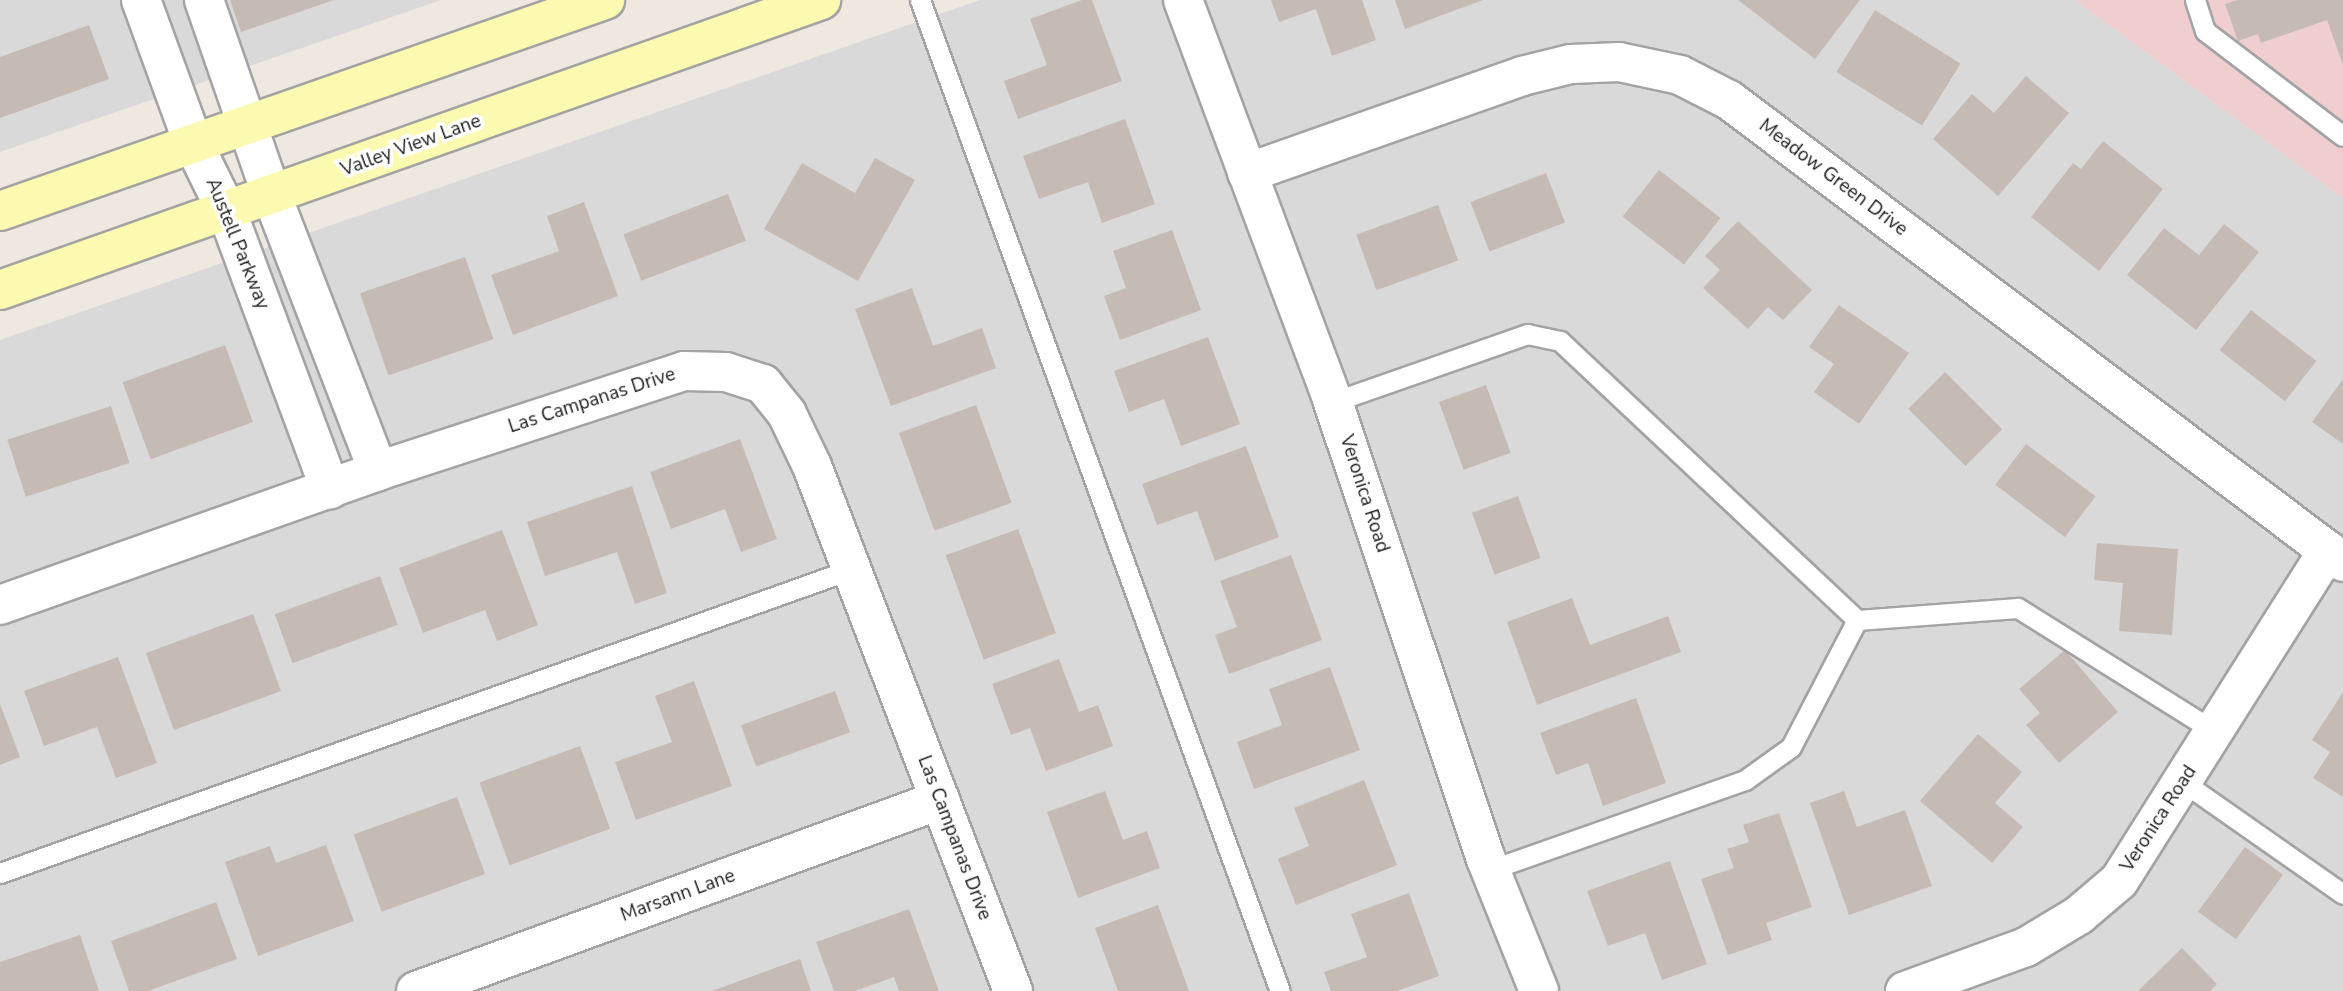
<!DOCTYPE html>
<html>
<head>
<meta charset="utf-8">
<style>
  body { margin:0 }
  #map { position:relative; width:2343px; height:991px; overflow:hidden; background:#eee8e1; font-family:"Nunito Sans",sans-serif }
  div>[style] { position:absolute }
  .residential>* { inset:0; background:#dad9d9 }
  .commercial>* { inset:0; background:#f0ced0 }
  .building>* { inset:0; background:#c6bab4; transform-origin:0 0 }
  .roads { filter:drop-shadow(2px 0 #a3a3a3) drop-shadow(-2px 0 #a3a3a3) drop-shadow(0 2px #a3a3a3) drop-shadow(0 -2px #a3a3a3) }
  .lane>* { height:19px; margin:-9.5px; padding:0 9.5px; transform-origin:9.5px; border-radius:9.5px; background:#fff }
  .street>* { height:38px; margin:-19px; padding:0 19px; transform-origin:19px; border-radius:19px; background:#fff }
  .secondary>* { height:38px; margin:-19px; padding:0 19px; transform-origin:19px; border-radius:19px; background:#fcf9b0 }
  span { translate:-50% -50%; white-space:nowrap; text-align:center; line-height:1.15; -webkit-text-stroke:7px #fff; paint-order:stroke }
  .street-label { font-size:19px; color:#1c1c1c }
</style>
</head>
<body>
<div id="map">
  <div class="residential">
    <div style="clip-path:polygon(0 0,441px 0,0 152px)"></div>
    <div style="clip-path:polygon(980px 0,2075px 0,2343px 198px,2343px 991px,0 991px,0 340px)"></div>
  </div>
  <div class="commercial">
    <div style="clip-path:polygon(2075px 0,2343px 0,2343px 198px)"></div>
  </div>
  <div class="building">
    <div style="clip-path:polygon(230px 0,334px 0,241px 32px)"></div>
    <div style="clip-path:polygon(1082px 0,1092px 0,1122px 81px,1018px 119px,1004px 81px,1047px 65px,1030px 19px)"></div>
    <div style="clip-path:polygon(1271px 0,1362px 0,1376px 40px,1332px 56px,1316px 9px,1279px 22px)"></div>
    <div style="clip-path:polygon(1395px 0,1483px 0,1405px 29px)"></div>
    <div style="clip-path:polygon(1738px 0,1860px 0,1815px 59px)"></div>
    <div style="clip-path:polygon(2238px 0,2343px 0,2343px 65px,2327px 20px,2261px 43px,2258px 34px,2238px 41px,2225px 4px)"></div>
    <div style="left:1875px;top:10px;width:101px;height:73px;rotate:32deg"></div>
    <div style="clip-path:polygon(89px 25px,109px 79px,0 118px,0 57px)"></div>
    <div style="clip-path:polygon(2026px 76px,2069px 113px,1998px 196px,1933px 139px,1972px 94px,1994px 113px)"></div>
    <div style="clip-path:polygon(1125px 119px,1155px 204px,1102px 223px,1088px 182px,1039px 199px,1023px 156px)"></div>
    <div style="clip-path:polygon(2103px 141px,2163px 189px,2099px 271px,2031px 217px,2073px 163px,2081px 169px)"></div>
    <div style="clip-path:polygon(875px 158px,915px 180px,858px 281px,764px 229px,802px 163px,855px 193px)"></div>
    <div style="left:1659px;top:170px;width:78px;height:59px;rotate:38deg"></div>
    <div style="left:1546px;top:173px;width:53px;height:81px;rotate:69deg"></div>
    <div style="left:728px;top:194px;width:50px;height:112px;rotate:69deg"></div>
    <div style="clip-path:polygon(584px 202px,618px 296px,513px 335px,491px 275px,559px 251px,547px 216px)"></div>
    <div style="left:1438px;top:205px;width:59px;height:87px;rotate:70deg"></div>
    <div style="clip-path:polygon(1738px 221px,1812px 290px,1783px 320px,1768px 307px,1748px 329px,1703px 288px,1720px 270px,1705px 256px)"></div>
    <div style="clip-path:polygon(2224px 224px,2259px 252px,2196px 330px,2127px 275px,2164px 228px,2199px 255px)"></div>
    <div style="clip-path:polygon(1172px 230px,1201px 310px,1120px 340px,1104px 296px,1126px 288px,1113px 251px)"></div>
    <div style="left:465px;top:257px;width:87px;height:111px;rotate:71deg"></div>
    <div style="clip-path:polygon(912px 288px,933px 346px,982px 328px,996px 368px,891px 406px,855px 309px)"></div>
    <div style="clip-path:polygon(1839px 305px,1909px 353px,1859px 424px,1814px 392px,1834px 364px,1809px 347px)"></div>
    <div style="left:2251px;top:310px;width:83px;height:51px;rotate:38deg"></div>
    <div style="clip-path:polygon(1208px 337px,1240px 424px,1181px 446px,1164px 399px,1129px 412px,1114px 371px)"></div>
    <div style="left:225px;top:345px;width:82px;height:109px;rotate:70deg"></div>
    <div style="left:1945px;top:372px;width:81px;height:52px;rotate:45deg"></div>
    <div style="clip-path:polygon(2343px 379px,2343px 444px,2312px 422px)"></div>
    <div style="left:1486px;top:385px;width:72px;height:50px;rotate:70deg"></div>
    <div style="left:976px;top:405px;width:104px;height:82px;rotate:70deg"></div>
    <div style="left:111px;top:406px;width:60px;height:109px;rotate:72deg"></div>
    <div style="clip-path:polygon(740px 439px,777px 539px,741px 552px,725px 509px,671px 529px,650px 472px)"></div>
    <div style="left:2026px;top:444px;width:87px;height:51px;rotate:37deg"></div>
    <div style="clip-path:polygon(1246px 446px,1279px 537px,1215px 561px,1197px 511px,1157px 525px,1142px 484px)"></div>
    <div style="clip-path:polygon(632px 486px,667px 593px,635px 604px,617px 552px,545px 576px,527px 522px)"></div>
    <div style="left:1518px;top:496px;width:66px;height:49px;rotate:70deg"></div>
    <div style="left:1018px;top:529px;width:111px;height:77px;rotate:70deg"></div>
    <div style="clip-path:polygon(502px 530px,538px 625px,497px 641px,485px 610px,423px 633px,399px 568px)"></div>
    <div style="clip-path:polygon(2097px 543px,2178px 549px,2172px 635px,2119px 631px,2123px 583px,2094px 580px)"></div>
    <div style="clip-path:polygon(1291px 555px,1322px 640px,1229px 674px,1215px 635px,1237px 627px,1220px 581px)"></div>
    <div style="left:380px;top:576px;width:52px;height:112px;rotate:70deg"></div>
    <div style="clip-path:polygon(1572px 598px,1590px 645px,1668px 616px,1681px 652px,1537px 705px,1507px 622px)"></div>
    <div style="left:253px;top:614px;width:82px;height:114px;rotate:70deg"></div>
    <div style="clip-path:polygon(2065px 650px,2118px 712px,2059px 763px,2026px 725px,2040px 713px,2019px 689px)"></div>
    <div style="clip-path:polygon(118px 657px,157px 763px,116px 778px,97px 727px,44px 746px,24px 691px)"></div>
    <div style="clip-path:polygon(1059px 659px,1079px 712px,1098px 705px,1113px 746px,1046px 771px,1030px 728px,1011px 735px,992px 684px)"></div>
    <div style="clip-path:polygon(1330px 667px,1360px 750px,1254px 789px,1237px 742px,1282px 725px,1269px 689px)"></div>
    <div style="clip-path:polygon(694px 681px,732px 786px,636px 820px,615px 762px,672px 742px,655px 696px)"></div>
    <div style="left:835px;top:691px;width:44px;height:100px;rotate:70deg"></div>
    <div style="clip-path:polygon(2343px 692px,2343px 797px,2313px 778px,2330px 752px,2312px 740px)"></div>
    <div style="clip-path:polygon(1636px 698px,1666px 783px,1603px 806px,1588px 763px,1556px 775px,1540px 733px)"></div>
    <div style="clip-path:polygon(0 704px,20px 757px,0 765px)"></div>
    <div style="clip-path:polygon(1978px 734px,2022px 772px,1995px 803px,2023px 827px,1992px 863px,1920px 801px)"></div>
    <div style="left:580px;top:746px;width:88px;height:107px;rotate:70deg"></div>
    <div style="clip-path:polygon(1364px 780px,1397px 865px,1296px 905px,1278px 859px,1309px 846px,1294px 808px)"></div>
    <div style="clip-path:polygon(1105px 791px,1123px 840px,1147px 831px,1160px 868px,1078px 898px,1047px 812px)"></div>
    <div style="clip-path:polygon(1844px 791px,1857px 827px,1905px 810px,1932px 886px,1849px 915px,1810px 803px)"></div>
    <div style="left:457px;top:797px;width:82px;height:110px;rotate:70deg"></div>
    <div style="clip-path:polygon(1779px 813px,1812px 907px,1766px 923px,1772px 940px,1728px 955px,1701px 879px,1734px 868px,1727px 849px,1749px 842px,1743px 825px)"></div>
    <div style="clip-path:polygon(326px 845px,354px 921px,258px 956px,225px 862px,270px 846px,276px 863px)"></div>
    <div style="left:2245px;top:847px;width:47px;height:80px;rotate:36deg"></div>
    <div style="clip-path:polygon(1670px 861px,1707px 964px,1662px 980px,1645px 933px,1608px 946px,1587px 891px)"></div>
    <div style="clip-path:polygon(1409px 893px,1439px 976px,1397px 991px,1331px 991px,1324px 972px,1367px 957px,1351px 914px)"></div>
    <div style="clip-path:polygon(216px 902px,237px 959px,148px 991px,129px 991px,111px 941px)"></div>
    <div style="clip-path:polygon(1158px 905px,1189px 991px,1118px 991px,1095px 928px)"></div>
    <div style="clip-path:polygon(909px 909px,939px 991px,899px 991px,894px 977px,855px 991px,834px 991px,816px 942px)"></div>
    <div style="clip-path:polygon(80px 935px,99px 991px,0 991px,0 962px)"></div>
    <div style="clip-path:polygon(2182px 948px,2217px 984px,2210px 991px,2138px 991px)"></div>
    <div style="clip-path:polygon(800px 959px,811px 991px,712px 991px)"></div>
  </div>
  <div class="roads">
    <div class="lane">
      <div style="left:920px;top:0;width:1054px;rotate:70.04deg"></div>
      <div style="left:2195px;top:0;width:33px;rotate:72deg"></div>
      <div style="left:2205px;top:31px;width:173px;rotate:37.3deg"></div>
      <div style="left:1333px;top:402px;width:206px;rotate:-19.3deg"></div>
      <div style="left:1527px;top:334px;width:34px;rotate:12deg"></div>
      <div style="left:1560px;top:341px;width:407px;rotate:43.2deg"></div>
      <div style="left:1857px;top:620px;width:143px;rotate:117.5deg"></div>
      <div style="left:1791px;top:747px;width:57px;rotate:144.3deg"></div>
      <div style="left:1745px;top:780px;width:270px;rotate:160.6deg"></div>
      <div style="left:1857px;top:620px;width:161px;rotate:-4.3deg"></div>
      <div style="left:2018px;top:608px;width:234px;rotate:32.1deg"></div>
      <div style="left:2183px;top:782px;width:195px;rotate:35deg"></div>
      <div style="left:0;top:873px;width:905px;rotate:-19.64deg"></div>
    </div>
    <div class="street">
      <div style="left:141px;top:0;width:152px;rotate:70deg"></div>
      <div style="left:193px;top:143px;width:77px;rotate:63.8deg"></div>
      <div style="left:227px;top:212px;width:296px;rotate:69.6deg"></div>
      <div style="left:204px;top:0;width:207px;rotate:70.9deg"></div>
      <div style="left:272px;top:196px;width:295px;rotate:68.9deg"></div>
      <div style="left:1183px;top:0;width:429px;rotate:69.5deg"></div>
      <div style="left:1333px;top:402px;width:482px;rotate:71.5deg"></div>
      <div style="left:1486px;top:859px;width:142px;rotate:68.1deg"></div>
      <div style="left:1247px;top:173px;width:292px;rotate:-19.4deg"></div>
      <div style="left:1522px;top:76px;width:50px;rotate:-13.8deg"></div>
      <div style="left:1571px;top:64px;width:48px;rotate:-2.4deg"></div>
      <div style="left:1619px;top:62px;width:62px;rotate:12deg"></div>
      <div style="left:1680px;top:75px;width:55px;rotate:27deg"></div>
      <div style="left:1729px;top:100px;width:768px;rotate:36.96deg"></div>
      <div style="left:0;top:605px;width:401px;rotate:-19.5deg"></div>
      <div style="left:378px;top:471px;width:322px;rotate:-18.1deg"></div>
      <div style="left:684px;top:371px;width:42px;rotate:1.4deg"></div>
      <div style="left:726px;top:372px;width:39px;rotate:18deg"></div>
      <div style="left:763px;top:384px;width:38px;rotate:51deg"></div>
      <div style="left:787px;top:414px;width:58px;rotate:64.3deg"></div>
      <div style="left:812px;top:466px;width:562px;rotate:69.05deg"></div>
      <div style="left:416px;top:991px;width:558px;rotate:-20.03deg"></div>
      <div style="left:1905px;top:991px;width:129px;rotate:-20deg"></div>
      <div style="left:2026px;top:947px;width:62px;rotate:-31.1deg"></div>
      <div style="left:2079px;top:915px;width:52px;rotate:-40.4deg"></div>
      <div style="left:2119px;top:881px;width:391px;rotate:-57.7deg"></div>
    </div>
    <div class="secondary">
      <div style="left:0;top:211px;width:641px;rotate:-19.23deg"></div>
      <div style="left:0;top:290px;width:871px;rotate:-19.45deg"></div>
    </div>
  </div>
  <div class="street-label">
    <span style="left:411px;top:146px;rotate:-20deg">Valley View Lane</span>
    <span style="left:1833px;top:178px;rotate:37deg">Meadow Green Drive</span>
    <span style="left:237px;top:244px;rotate:68deg">Austell Parkway</span>
    <span style="left:592px;top:401px;rotate:-18deg">Las Campanas Drive</span>
    <span style="left:1364px;top:494px;rotate:72deg">Veronica Road</span>
    <span style="left:2159px;top:819px;rotate:-57deg">Veronica Road</span>
    <span style="left:954px;top:838px;rotate:69deg">Las Campanas Drive</span>
    <span style="left:678px;top:896px;rotate:-20deg">Marsann Lane</span>
  </div>
</div>
</body>
</html>
